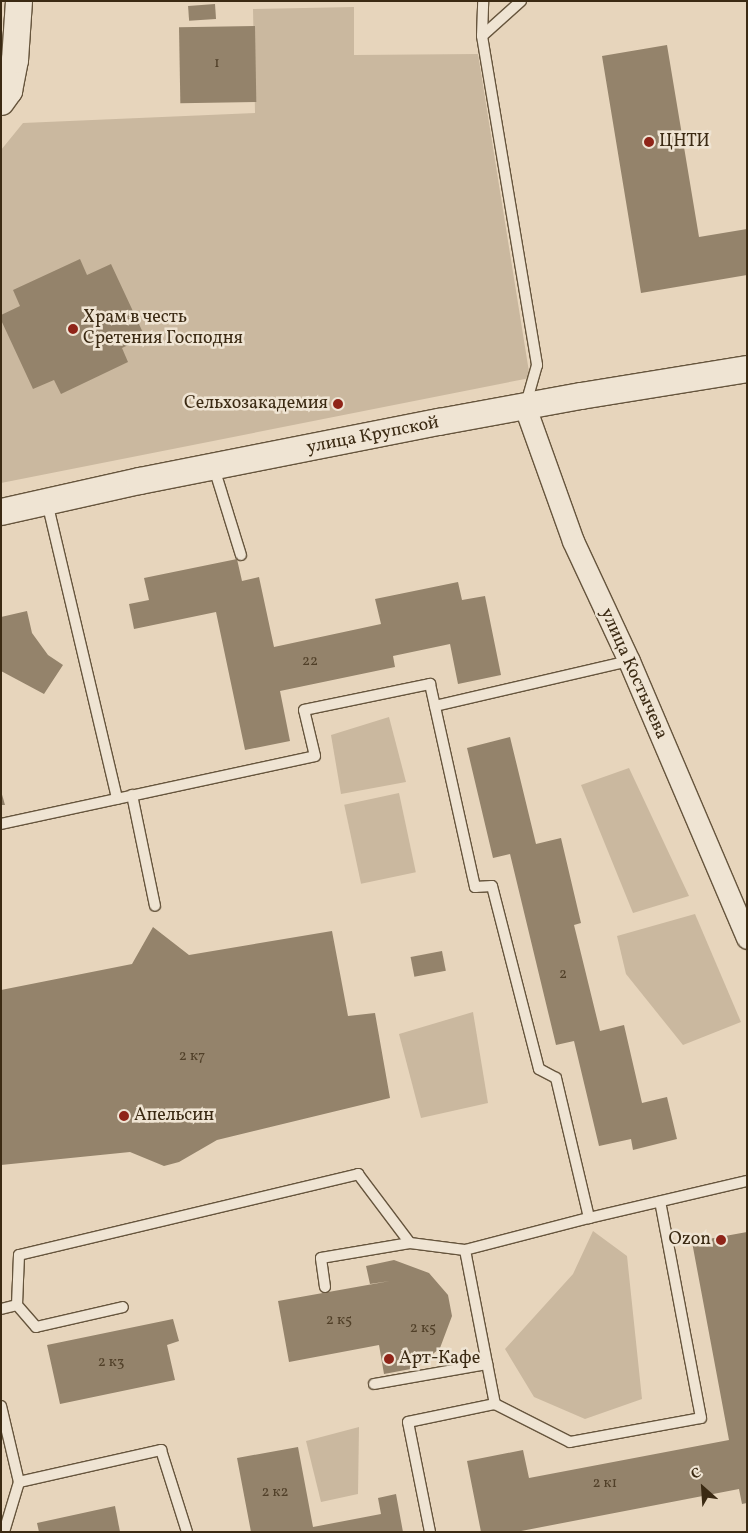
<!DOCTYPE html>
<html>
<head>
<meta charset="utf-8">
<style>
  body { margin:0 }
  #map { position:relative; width:748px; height:1533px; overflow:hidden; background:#e7d5bc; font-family:Vollkorn,serif }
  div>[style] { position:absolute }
  .green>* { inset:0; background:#cab89f; transform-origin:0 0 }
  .building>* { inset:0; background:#94836b; transform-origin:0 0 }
  .roads { filter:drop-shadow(1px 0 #66553d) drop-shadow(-1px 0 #66553d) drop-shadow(0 1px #66553d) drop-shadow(0 -1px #66553d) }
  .service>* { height:10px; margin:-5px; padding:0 5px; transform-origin:5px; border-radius:5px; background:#efe4d3 }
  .minor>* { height:21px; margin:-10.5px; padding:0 10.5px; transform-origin:10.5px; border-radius:10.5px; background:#efe4d3 }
  .tertiary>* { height:26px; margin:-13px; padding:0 13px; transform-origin:13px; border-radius:13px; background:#efe4d3 }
  .dots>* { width:14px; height:14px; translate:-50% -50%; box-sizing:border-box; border:2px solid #efe4d3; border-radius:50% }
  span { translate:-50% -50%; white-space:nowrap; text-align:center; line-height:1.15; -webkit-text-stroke:5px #efe4d3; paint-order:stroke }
  .number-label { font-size:15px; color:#514029 }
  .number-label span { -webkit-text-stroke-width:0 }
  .poi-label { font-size:18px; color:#3b2a13 }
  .left { translate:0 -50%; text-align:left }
  .right { translate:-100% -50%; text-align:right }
  .street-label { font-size:18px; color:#3b2a13 }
  .frame { position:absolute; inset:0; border:2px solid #3b2a13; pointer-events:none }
  .north { position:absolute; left:678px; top:1463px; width:50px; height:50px; -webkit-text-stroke:4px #efe4d3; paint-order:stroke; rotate:334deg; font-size:14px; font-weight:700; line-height:20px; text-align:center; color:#3b2a13 }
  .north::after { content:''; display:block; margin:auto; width:18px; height:22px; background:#3b2a13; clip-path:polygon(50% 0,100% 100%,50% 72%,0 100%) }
</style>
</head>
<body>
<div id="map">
  <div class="green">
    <div style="clip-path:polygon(354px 7px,354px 55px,478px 54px,530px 378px,1px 483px,1px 150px,23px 123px,255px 113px,253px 9px)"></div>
    <div style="clip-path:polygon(389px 717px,406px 782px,341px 794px,331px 735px)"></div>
    <div style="clip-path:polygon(629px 768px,689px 896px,633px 913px,581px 785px)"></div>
    <div style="left:399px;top:793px;width:81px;height:56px;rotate:78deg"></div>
    <div style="clip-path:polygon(695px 914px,741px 1022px,683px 1045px,626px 974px,617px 936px)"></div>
    <div style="clip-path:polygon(473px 1012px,488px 1103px,421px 1118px,399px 1034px)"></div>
    <div style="clip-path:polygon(593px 1231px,627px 1256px,642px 1399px,585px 1419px,534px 1397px,505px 1349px,573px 1274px)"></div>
    <div style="clip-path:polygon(359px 1427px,358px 1494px,321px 1502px,306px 1441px)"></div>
  </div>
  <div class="building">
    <div style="left:215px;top:4px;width:15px;height:27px;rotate:86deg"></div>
    <div style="left:255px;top:26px;width:76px;height:76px;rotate:89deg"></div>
    <div style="clip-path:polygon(667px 45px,699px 237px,747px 229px,747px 275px,641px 293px,602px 56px)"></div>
    <div style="clip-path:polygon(80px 259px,87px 275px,111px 264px,145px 337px,122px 348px,128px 362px,61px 394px,54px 380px,33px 389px,1px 320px,1px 315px,20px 306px,13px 290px)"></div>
    <div style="clip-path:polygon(237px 559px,242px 581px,259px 577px,274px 647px,381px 624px,375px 599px,458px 582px,462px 600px,485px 596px,501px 675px,458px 684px,450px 644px,393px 656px,395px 667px,280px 691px,290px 741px,245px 750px,216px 612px,134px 629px,129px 604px,149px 600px,144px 578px)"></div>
    <div style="clip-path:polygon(27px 611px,32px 633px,48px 655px,63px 665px,44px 694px,1px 671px,1px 617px)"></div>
    <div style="clip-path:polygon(510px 737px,536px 844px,561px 838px,581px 923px,574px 925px,600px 1031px,624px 1025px,642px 1103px,667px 1097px,677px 1139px,633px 1150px,631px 1139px,599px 1146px,574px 1041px,556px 1045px,510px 854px,493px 858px,467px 748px)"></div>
    <div style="clip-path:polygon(1px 791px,5px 805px,1px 805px)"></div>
    <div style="clip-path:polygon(153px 927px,189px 955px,332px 931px,348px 1016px,375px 1013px,390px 1098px,217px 1140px,179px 1162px,164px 1166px,130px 1152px,1px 1165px,1px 990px,132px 964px)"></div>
    <div style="left:442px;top:951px;width:20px;height:32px;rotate:79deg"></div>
    <div style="clip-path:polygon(747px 1232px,747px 1503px,742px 1504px,739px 1489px,516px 1532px,481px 1532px,467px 1461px,523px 1450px,529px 1478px,729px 1440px,692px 1242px)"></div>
    <div style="clip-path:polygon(394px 1260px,429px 1273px,448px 1295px,452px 1316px,440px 1348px,416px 1368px,384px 1374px,379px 1345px,289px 1362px,278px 1301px,390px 1281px,370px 1284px,366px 1266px)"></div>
    <div style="clip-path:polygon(173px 1319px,179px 1341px,167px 1345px,175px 1380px,60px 1404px,47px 1345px)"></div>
    <div style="clip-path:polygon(298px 1447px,313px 1527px,381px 1514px,378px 1498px,396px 1494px,403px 1532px,251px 1532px,237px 1458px)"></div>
    <div style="clip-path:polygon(115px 1506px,120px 1532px,39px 1532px,37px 1523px)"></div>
  </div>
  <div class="roads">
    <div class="service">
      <div style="left:521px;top:1px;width:52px;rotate:138.1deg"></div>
      <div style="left:482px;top:36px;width:334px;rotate:80.5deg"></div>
      <div style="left:537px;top:365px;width:41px;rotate:105.8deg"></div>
      <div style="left:482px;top:36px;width:35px;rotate:-88deg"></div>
      <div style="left:214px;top:468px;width:91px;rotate:72.8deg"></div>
      <div style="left:47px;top:502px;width:305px;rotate:76.7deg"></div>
      <div style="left:435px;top:706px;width:199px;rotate:-13.1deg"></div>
      <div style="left:132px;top:795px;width:113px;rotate:78.3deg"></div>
      <div style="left:1px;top:824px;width:321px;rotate:-12.2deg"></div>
      <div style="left:315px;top:756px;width:47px;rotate:-103.4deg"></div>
      <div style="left:304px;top:710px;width:129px;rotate:-11.7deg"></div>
      <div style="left:430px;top:684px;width:208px;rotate:77.5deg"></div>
      <div style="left:475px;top:887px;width:17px;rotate:-3deg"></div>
      <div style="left:492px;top:886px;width:189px;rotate:75.6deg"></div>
      <div style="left:539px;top:1069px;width:19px;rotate:28deg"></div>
      <div style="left:556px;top:1078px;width:144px;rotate:76.7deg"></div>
      <div style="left:589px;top:1218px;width:162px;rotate:-13.2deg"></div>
      <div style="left:465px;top:1250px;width:157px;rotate:79deg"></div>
      <div style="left:325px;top:1287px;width:29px;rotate:-98deg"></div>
      <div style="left:321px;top:1258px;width:90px;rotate:-9.6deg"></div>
      <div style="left:410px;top:1243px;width:55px;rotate:7.3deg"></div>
      <div style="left:465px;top:1250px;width:128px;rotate:-14.5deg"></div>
      <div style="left:17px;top:1305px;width:29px;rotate:49deg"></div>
      <div style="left:36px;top:1327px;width:89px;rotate:-12.9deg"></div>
      <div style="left:1px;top:1309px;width:16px;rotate:-14deg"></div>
      <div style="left:17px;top:1305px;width:50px;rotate:-87.7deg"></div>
      <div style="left:19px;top:1255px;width:349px;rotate:-13.4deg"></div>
      <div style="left:358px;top:1174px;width:86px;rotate:53deg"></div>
      <div style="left:374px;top:1384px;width:115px;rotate:-10deg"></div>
      <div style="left:1px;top:1406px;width:78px;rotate:76.7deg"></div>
      <div style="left:4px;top:1532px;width:52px;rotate:-73.3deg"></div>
      <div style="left:19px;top:1482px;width:146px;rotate:-12.7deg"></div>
      <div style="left:161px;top:1450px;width:86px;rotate:72.4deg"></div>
      <div style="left:430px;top:1532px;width:112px;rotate:-101.3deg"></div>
      <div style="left:408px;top:1422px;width:89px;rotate:-11.7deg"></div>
      <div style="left:495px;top:1404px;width:84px;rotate:26.9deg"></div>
      <div style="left:570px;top:1442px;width:133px;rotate:-10.4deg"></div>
      <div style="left:701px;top:1418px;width:220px;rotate:-100.7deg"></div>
    </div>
    <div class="minor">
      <div style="left:525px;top:407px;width:142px;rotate:70.3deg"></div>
      <div style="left:573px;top:541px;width:132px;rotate:65deg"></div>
      <div style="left:629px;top:661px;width:301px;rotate:66.9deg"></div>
    </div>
    <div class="tertiary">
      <div style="left:1px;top:102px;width:14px;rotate:-54deg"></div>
      <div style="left:9px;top:91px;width:32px;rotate:-79deg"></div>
      <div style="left:15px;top:60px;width:59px;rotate:-86.1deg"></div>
      <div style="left:1px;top:512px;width:142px;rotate:-12.6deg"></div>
      <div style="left:140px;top:481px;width:305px;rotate:-11.2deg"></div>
      <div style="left:439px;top:422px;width:144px;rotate:-10.4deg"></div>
      <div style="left:581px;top:396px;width:168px;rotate:-9.2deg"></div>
    </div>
  </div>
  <div class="dots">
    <div style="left:649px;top:142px;background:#8f2418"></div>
    <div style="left:73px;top:329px;background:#8f2418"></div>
    <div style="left:338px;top:404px;background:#8f2418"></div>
    <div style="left:124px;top:1116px;background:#8f2418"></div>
    <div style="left:721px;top:1240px;background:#8f2418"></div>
    <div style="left:389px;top:1359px;background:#8f2418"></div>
  </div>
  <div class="number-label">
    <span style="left:217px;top:64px">1</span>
    <span style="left:310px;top:662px">22</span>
    <span style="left:563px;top:975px">2</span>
    <span style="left:192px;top:1057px">2 к7</span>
    <span style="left:339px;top:1321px">2 к5</span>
    <span style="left:423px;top:1329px">2 к5</span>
    <span style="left:111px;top:1363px">2 к3</span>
    <span style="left:605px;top:1484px">2 к1</span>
    <span style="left:275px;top:1493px">2 к2</span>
  </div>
  <div class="poi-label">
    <span class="left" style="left:659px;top:142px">ЦНТИ</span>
    <span class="left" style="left:83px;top:329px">Храм в честь<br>Сретения Господня</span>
    <span class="right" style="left:328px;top:404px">Сельхозакадемия</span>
    <span class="left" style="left:134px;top:1116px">Апельсин</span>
    <span class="right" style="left:711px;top:1240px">Ozon</span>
    <span class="left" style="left:399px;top:1359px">Арт-Кафе</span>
  </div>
  <div class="street-label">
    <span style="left:373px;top:436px;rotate:-11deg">улица Крупской</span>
    <span style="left:633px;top:674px;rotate:66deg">улица Костычева</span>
  </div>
  <div class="frame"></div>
  <div class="north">С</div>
</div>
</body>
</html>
